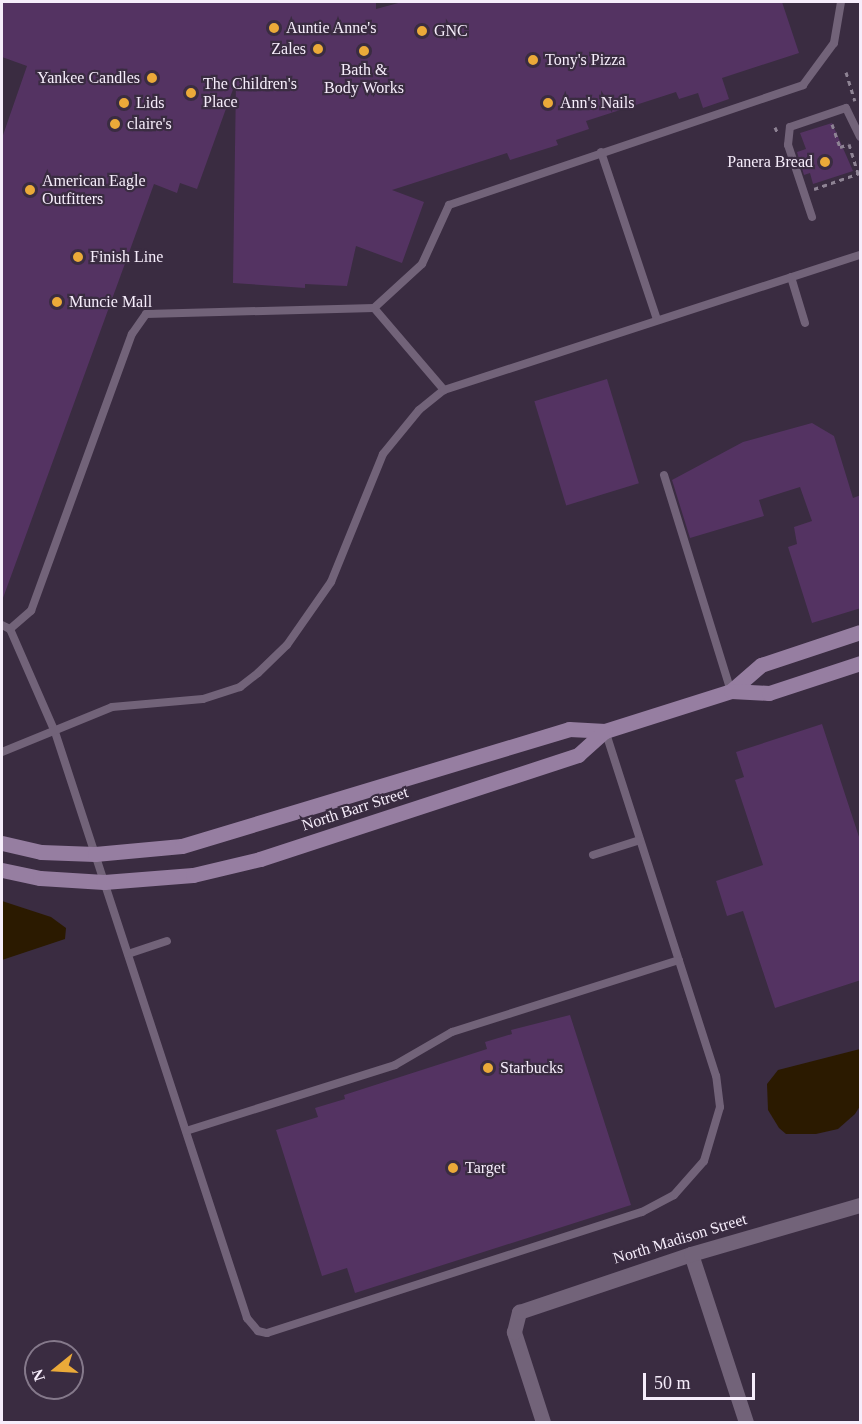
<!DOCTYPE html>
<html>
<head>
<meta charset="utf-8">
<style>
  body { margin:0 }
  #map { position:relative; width:862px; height:1424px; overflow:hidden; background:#3a2c41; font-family:Georgia,serif }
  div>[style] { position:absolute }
  .water>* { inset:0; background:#2b1a00 }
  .building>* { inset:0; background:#543362; transform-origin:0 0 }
  .path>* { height:3px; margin-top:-1.5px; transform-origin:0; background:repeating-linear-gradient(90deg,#8e8394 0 4.5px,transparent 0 9px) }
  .lane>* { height:8px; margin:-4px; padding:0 4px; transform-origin:4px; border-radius:4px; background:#726379 }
  .street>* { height:15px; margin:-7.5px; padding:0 7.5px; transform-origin:7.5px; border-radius:7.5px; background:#726379 }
  .secondary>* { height:15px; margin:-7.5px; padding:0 7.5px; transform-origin:7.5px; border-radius:7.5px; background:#967ea1 }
  .dots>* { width:16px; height:16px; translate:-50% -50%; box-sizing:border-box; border:3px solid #3a2c41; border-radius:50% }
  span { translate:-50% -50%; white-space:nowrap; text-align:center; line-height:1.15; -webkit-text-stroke:4.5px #3a2c41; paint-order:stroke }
  .poi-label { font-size:16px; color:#f6edfb }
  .left { translate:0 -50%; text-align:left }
  .right { translate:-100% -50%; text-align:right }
  .street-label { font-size:16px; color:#f6edfb }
  .frame { position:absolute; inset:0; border:3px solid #f6edfb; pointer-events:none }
  .north { position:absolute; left:24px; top:1340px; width:60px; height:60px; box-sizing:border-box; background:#3a2c41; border:2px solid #85798b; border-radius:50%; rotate:252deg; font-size:16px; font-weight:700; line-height:24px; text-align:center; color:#f6edfb }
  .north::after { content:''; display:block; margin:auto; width:21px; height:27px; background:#ebaa39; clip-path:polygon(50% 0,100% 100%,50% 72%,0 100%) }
  .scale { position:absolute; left:643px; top:1373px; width:112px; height:27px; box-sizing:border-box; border:3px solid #f6edfb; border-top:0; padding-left:8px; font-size:18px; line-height:21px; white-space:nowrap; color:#f6edfb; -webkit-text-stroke:4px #3a2c41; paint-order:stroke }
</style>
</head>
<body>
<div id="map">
  <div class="water">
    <div style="clip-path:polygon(2px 901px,51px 917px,66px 928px,65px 939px,2px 960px)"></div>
    <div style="clip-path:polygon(860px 1049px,860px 1106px,855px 1114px,838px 1129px,816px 1134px,786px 1134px,779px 1128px,768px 1110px,767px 1084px,778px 1070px)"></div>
  </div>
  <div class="building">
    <div style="clip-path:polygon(2px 2px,376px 2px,376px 9px,402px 2px,782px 2px,799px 53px,722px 78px,729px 99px,703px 108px,698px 93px,679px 99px,676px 92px,586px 121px,589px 129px,556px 140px,558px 145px,510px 160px,507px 153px,392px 190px,424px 202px,402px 263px,356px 246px,347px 286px,305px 284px,305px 288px,233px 283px,236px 81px,197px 189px,180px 183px,177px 193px,154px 184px,3px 598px,2px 138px,27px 66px,2px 57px)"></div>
    <div style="clip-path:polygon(832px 123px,853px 171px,813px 184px,810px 173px,804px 175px,797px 152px,806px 149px,800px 133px)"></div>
    <div style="left:607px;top:379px;width:109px;height:76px;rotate:73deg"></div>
    <div style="clip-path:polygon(812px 423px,834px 436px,853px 498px,861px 495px,861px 608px,812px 623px,788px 547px,797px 544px,794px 527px,812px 521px,800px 487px,759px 500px,764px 516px,690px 538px,672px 480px,743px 442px)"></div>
    <div style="clip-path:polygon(822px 724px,861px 843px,861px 980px,775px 1008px,743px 911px,727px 916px,716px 881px,763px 865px,735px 780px,744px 777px,736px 752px)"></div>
    <div style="clip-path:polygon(570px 1015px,631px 1205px,355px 1293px,347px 1268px,322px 1276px,276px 1130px,318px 1117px,315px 1108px,345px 1099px,344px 1095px,487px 1049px,485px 1042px,512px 1034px,511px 1030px)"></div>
  </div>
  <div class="path">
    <div style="left:846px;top:72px;width:30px;rotate:73deg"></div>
    <div style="left:832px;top:124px;width:24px;rotate:71deg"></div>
    <div style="left:840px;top:147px;width:9px;rotate:-18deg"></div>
    <div style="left:849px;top:144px;width:31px;rotate:73deg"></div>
    <div style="left:775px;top:127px;width:8px;rotate:67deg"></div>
    <div style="left:814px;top:189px;width:49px;rotate:-19.2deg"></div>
  </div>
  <div class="lane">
    <div style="left:601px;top:152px;width:176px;rotate:71.5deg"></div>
    <div style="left:812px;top:217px;width:76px;rotate:-108.4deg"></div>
    <div style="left:788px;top:145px;width:18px;rotate:-84deg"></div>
    <div style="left:790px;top:127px;width:59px;rotate:-18.7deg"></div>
    <div style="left:846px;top:108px;width:32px;rotate:64deg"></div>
    <div style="left:791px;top:277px;width:48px;rotate:73.1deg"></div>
    <div style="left:374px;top:308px;width:108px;rotate:49.5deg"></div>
    <div style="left:664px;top:475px;width:226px;rotate:72.8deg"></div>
    <div style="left:2px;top:625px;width:9px;rotate:27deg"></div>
    <div style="left:10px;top:629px;width:112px;rotate:66.4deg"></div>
    <div style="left:55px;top:732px;width:617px;rotate:71.86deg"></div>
    <div style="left:247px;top:1318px;width:17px;rotate:50deg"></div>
    <div style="left:258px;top:1331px;width:9px;rotate:13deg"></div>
    <div style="left:267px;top:1333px;width:394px;rotate:-17.9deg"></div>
    <div style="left:642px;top:1212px;width:36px;rotate:-28deg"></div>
    <div style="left:674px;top:1195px;width:45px;rotate:-48.6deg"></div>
    <div style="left:704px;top:1161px;width:56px;rotate:-73.5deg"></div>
    <div style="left:720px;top:1107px;width:31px;rotate:-97deg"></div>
    <div style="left:716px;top:1076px;width:362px;rotate:-107.8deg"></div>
    <div style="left:10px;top:629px;width:28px;rotate:-41deg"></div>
    <div style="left:31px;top:611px;width:295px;rotate:-70deg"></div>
    <div style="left:132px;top:334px;width:24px;rotate:-55deg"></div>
    <div style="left:146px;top:314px;width:228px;rotate:-1.5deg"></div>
    <div style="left:374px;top:308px;width:65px;rotate:-42.5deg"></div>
    <div style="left:422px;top:264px;width:65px;rotate:-65.4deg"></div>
    <div style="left:449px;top:205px;width:374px;rotate:-18.7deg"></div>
    <div style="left:803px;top:85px;width:52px;rotate:-53.6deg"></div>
    <div style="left:834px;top:43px;width:42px;rotate:-80.3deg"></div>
    <div style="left:2px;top:752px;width:119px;rotate:-22.2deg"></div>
    <div style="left:112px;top:707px;width:91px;rotate:-5deg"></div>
    <div style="left:203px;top:699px;width:39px;rotate:-18deg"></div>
    <div style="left:240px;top:687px;width:23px;rotate:-38deg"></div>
    <div style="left:258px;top:673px;width:40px;rotate:-44deg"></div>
    <div style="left:287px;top:645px;width:77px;rotate:-55.1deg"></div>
    <div style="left:331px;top:582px;width:138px;rotate:-67.9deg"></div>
    <div style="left:383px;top:454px;width:57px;rotate:-50.7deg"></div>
    <div style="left:419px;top:410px;width:32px;rotate:-39deg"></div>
    <div style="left:444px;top:390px;width:437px;rotate:-18deg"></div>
    <div style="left:593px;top:855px;width:49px;rotate:-17.7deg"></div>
    <div style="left:128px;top:954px;width:41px;rotate:-18.4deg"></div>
    <div style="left:186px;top:1131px;width:219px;rotate:-17.5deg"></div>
    <div style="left:395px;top:1065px;width:66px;rotate:-30.1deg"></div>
    <div style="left:452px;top:1032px;width:238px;rotate:-17.6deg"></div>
  </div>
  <div class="street">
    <div style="left:691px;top:1254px;width:177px;rotate:71.9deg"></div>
    <div style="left:543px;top:1422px;width:95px;rotate:-107.9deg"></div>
    <div style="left:514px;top:1332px;width:21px;rotate:-76deg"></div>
    <div style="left:519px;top:1312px;width:182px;rotate:-18.6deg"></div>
    <div style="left:691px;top:1254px;width:176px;rotate:-16.2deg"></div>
  </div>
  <div class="secondary">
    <div style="left:731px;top:691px;width:40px;rotate:-41deg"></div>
    <div style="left:761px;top:665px;width:104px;rotate:-18.4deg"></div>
    <div style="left:2px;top:843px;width:40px;rotate:13deg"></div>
    <div style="left:41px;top:852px;width:54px;rotate:2.1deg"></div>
    <div style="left:95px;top:854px;width:87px;rotate:-5.3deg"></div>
    <div style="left:182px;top:846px;width:404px;rotate:-16.8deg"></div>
    <div style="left:569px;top:729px;width:36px;rotate:3deg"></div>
    <div style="left:605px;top:731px;width:132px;rotate:-17.6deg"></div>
    <div style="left:731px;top:691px;width:38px;rotate:3deg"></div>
    <div style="left:769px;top:693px;width:96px;rotate:-18.2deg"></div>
    <div style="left:2px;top:870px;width:39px;rotate:12deg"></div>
    <div style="left:40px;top:878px;width:64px;rotate:3.6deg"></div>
    <div style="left:104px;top:882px;width:89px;rotate:-4.5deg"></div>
    <div style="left:193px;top:875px;width:69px;rotate:-13.4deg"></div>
    <div style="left:260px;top:859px;width:335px;rotate:-18.1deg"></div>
    <div style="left:578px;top:755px;width:36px;rotate:-42deg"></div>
  </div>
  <div class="dots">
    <div style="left:274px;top:28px;background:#ebaa39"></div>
    <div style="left:422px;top:31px;background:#ebaa39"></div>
    <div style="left:318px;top:49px;background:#ebaa39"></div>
    <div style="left:364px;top:51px;background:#ebaa39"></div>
    <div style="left:533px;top:60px;background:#ebaa39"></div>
    <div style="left:152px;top:78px;background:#ebaa39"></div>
    <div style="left:191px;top:93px;background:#ebaa39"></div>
    <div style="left:124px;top:103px;background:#ebaa39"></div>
    <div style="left:548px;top:103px;background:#ebaa39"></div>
    <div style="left:115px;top:124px;background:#ebaa39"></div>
    <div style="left:825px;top:162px;background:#ebaa39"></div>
    <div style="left:30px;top:190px;background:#ebaa39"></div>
    <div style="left:78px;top:257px;background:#ebaa39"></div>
    <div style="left:57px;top:302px;background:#ebaa39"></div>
    <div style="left:488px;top:1068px;background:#ebaa39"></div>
    <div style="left:453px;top:1168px;background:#ebaa39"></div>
  </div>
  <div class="poi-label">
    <span class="left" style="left:286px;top:28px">Auntie Anne's</span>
    <span class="left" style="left:434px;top:31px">GNC</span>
    <span class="right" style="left:306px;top:49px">Zales</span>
    <span class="left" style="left:545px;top:60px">Tony's Pizza</span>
    <span style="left:364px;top:79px">Bath &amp;<br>Body Works</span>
    <span class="right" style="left:140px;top:78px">Yankee Candles</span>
    <span class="left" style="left:203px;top:93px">The Children's<br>Place</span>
    <span class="left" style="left:136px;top:103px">Lids</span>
    <span class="left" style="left:560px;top:103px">Ann's Nails</span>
    <span class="left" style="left:127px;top:124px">claire's</span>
    <span class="right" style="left:813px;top:162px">Panera Bread</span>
    <span class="left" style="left:42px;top:190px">American Eagle<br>Outfitters</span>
    <span class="left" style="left:90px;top:257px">Finish Line</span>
    <span class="left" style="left:69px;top:302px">Muncie Mall</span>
    <span class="left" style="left:500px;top:1068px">Starbucks</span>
    <span class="left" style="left:465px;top:1168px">Target</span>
  </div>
  <div class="street-label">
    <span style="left:355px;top:809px;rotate:-18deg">North Barr Street</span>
    <span style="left:680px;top:1239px;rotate:-17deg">North Madison Street</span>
  </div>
  <div class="frame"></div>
  <div class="north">N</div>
  <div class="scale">50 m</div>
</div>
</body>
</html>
